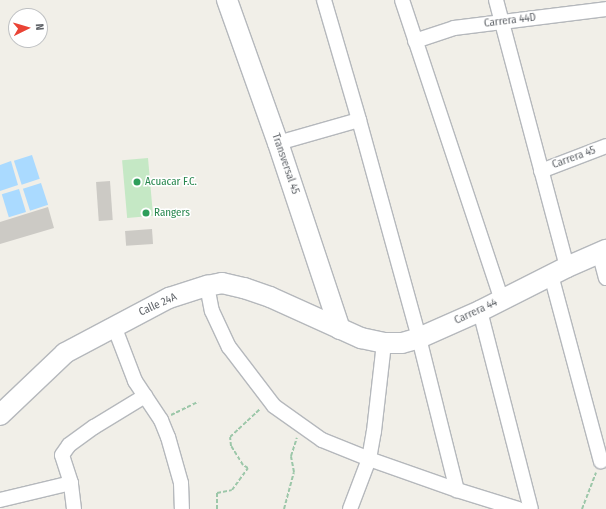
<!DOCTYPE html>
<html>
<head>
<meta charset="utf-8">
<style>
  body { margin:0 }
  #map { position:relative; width:606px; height:509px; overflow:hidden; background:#f1efe8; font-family:"Fira Sans Condensed",sans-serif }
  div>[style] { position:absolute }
  .green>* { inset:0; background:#c5e8c5; transform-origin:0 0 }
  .water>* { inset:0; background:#aadaff; transform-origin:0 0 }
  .building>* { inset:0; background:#cccac5; transform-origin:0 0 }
  .path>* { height:2px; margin-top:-1px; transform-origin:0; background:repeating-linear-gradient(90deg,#9cc7a9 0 4px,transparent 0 6px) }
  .roads { filter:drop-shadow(1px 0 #b5b8bc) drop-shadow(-1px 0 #b5b8bc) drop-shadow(0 1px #b5b8bc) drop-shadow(0 -1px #b5b8bc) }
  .street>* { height:14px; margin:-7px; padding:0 7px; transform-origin:7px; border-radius:7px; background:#fff }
  .secondary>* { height:20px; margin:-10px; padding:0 10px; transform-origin:10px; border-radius:10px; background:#fff }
  .dots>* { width:11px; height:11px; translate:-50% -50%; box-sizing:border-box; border:2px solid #fff; border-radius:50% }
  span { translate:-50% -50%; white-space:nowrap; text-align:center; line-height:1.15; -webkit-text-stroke:3px #fff; paint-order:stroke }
  .street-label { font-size:11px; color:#5f6368 }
  .leisure-label { font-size:11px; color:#27864d }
  .left { translate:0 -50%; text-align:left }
  .north { position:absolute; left:8px; top:8px; width:40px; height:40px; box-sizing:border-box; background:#fff; border:1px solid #bfc1c3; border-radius:50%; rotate:85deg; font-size:11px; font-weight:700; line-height:16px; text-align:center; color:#5f6368 }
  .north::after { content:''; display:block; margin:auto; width:14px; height:18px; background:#ea4335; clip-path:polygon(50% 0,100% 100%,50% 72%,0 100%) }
</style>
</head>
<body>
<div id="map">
  <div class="green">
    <div style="left:148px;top:158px;width:58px;height:26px;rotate:85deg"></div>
  </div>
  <div class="water">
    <div style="left:32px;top:155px;width:25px;height:19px;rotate:72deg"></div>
    <div style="clip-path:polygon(11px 161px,18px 185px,0 191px,0 165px)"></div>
    <div style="left:41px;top:183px;width:23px;height:19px;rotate:72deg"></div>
    <div style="left:19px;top:189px;width:24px;height:18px;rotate:73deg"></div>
  </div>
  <div class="building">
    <div style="left:110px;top:181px;width:39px;height:14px;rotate:86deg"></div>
    <div style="clip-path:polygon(48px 207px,54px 228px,0 244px,0 222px)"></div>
    <div style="left:152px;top:229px;width:15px;height:27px;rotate:86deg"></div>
  </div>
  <div class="path">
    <div style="left:171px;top:415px;width:30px;rotate:-26deg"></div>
    <div style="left:217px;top:509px;width:16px;rotate:-90deg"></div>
    <div style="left:217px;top:493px;width:15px;rotate:-11deg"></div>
    <div style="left:232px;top:490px;width:27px;rotate:-54deg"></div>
    <div style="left:248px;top:468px;width:6px;rotate:-149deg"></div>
    <div style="left:243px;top:465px;width:22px;rotate:-122deg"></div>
    <div style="left:231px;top:446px;width:9px;rotate:-96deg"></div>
    <div style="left:230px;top:437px;width:41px;rotate:-43deg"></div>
    <div style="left:284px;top:509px;width:38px;rotate:-75deg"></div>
    <div style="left:294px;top:472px;width:16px;rotate:-101deg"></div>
    <div style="left:291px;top:456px;width:19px;rotate:-72deg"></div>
    <div style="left:582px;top:509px;width:39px;rotate:-69deg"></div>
  </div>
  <div class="roads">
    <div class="street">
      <div style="left:324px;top:0;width:125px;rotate:73.7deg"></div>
      <div style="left:359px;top:120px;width:226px;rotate:74.6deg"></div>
      <div style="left:419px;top:338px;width:157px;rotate:76deg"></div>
      <div style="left:402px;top:0;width:316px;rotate:71.6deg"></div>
      <div style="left:496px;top:0;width:276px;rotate:75.1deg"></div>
      <div style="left:415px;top:41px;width:41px;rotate:-18.4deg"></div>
      <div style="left:454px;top:28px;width:153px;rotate:-7.1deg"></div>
      <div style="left:278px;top:143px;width:84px;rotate:-15.9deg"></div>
      <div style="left:541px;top:171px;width:70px;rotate:-21deg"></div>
      <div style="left:599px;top:252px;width:27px;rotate:75deg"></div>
      <div style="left:551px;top:275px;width:193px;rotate:75deg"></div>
      <div style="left:207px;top:286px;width:25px;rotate:79deg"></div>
      <div style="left:212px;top:311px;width:40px;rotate:65deg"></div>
      <div style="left:229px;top:347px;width:74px;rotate:52.7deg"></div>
      <div style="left:274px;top:406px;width:59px;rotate:35.3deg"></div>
      <div style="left:322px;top:440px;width:51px;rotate:22deg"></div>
      <div style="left:369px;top:459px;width:93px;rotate:19.4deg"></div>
      <div style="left:457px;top:490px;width:64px;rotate:17.3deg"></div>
      <div style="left:480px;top:311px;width:204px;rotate:75.6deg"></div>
      <div style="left:114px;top:326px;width:59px;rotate:69.1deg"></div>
      <div style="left:135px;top:381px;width:47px;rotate:56.3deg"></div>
      <div style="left:161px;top:420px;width:18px;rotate:68deg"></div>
      <div style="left:168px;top:437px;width:48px;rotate:74.2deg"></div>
      <div style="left:181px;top:483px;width:26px;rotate:88deg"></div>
      <div style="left:0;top:500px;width:73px;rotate:-13.5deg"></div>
      <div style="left:74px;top:509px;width:26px;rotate:-97deg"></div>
      <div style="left:71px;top:483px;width:29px;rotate:-108deg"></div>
      <div style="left:62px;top:455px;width:12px;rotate:-55deg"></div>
      <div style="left:69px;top:445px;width:31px;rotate:-36deg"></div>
      <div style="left:94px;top:427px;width:60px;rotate:-31.3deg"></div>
      <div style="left:350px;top:509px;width:53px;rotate:-69.2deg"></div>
      <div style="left:369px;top:459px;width:28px;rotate:-80deg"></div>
      <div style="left:374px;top:431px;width:89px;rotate:-83.5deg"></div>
    </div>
    <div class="secondary">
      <div style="left:227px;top:0;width:152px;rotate:70.4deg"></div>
      <div style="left:278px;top:143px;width:196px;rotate:71.6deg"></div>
      <div style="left:0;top:415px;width:90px;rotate:-43.6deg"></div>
      <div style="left:65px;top:353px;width:118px;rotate:-27.9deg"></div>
      <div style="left:169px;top:298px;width:40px;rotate:-18deg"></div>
      <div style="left:207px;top:286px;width:15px;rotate:-11deg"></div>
      <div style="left:222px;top:283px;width:23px;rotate:13deg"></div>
      <div style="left:244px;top:288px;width:28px;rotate:19deg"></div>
      <div style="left:270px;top:297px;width:100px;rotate:24.3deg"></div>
      <div style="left:361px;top:338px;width:24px;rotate:12deg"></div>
      <div style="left:384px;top:343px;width:18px"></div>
      <div style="left:402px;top:343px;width:18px;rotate:-16deg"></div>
      <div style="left:419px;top:338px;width:67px;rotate:-23.9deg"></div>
      <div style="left:480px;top:311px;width:97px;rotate:-26.8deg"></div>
      <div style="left:567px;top:267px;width:43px;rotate:-23.6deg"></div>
    </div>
  </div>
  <div class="dots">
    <div style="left:137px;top:182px;background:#2e9e5b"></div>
    <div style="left:146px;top:213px;background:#2e9e5b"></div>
  </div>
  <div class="street-label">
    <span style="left:510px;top:21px;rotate:-7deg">Carrera 44D</span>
    <span style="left:574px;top:158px;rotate:-20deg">Carrera 45</span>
    <span style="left:285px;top:164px;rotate:71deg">Transversal 45</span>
    <span style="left:158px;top:305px;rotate:-24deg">Calle 24A</span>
    <span style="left:476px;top:312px;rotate:-25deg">Carrera 44</span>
  </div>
  <div class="leisure-label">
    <span class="left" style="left:145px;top:182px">Acuacar F.C.</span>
    <span class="left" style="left:154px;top:213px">Rangers</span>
  </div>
  <div class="north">N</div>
</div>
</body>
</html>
